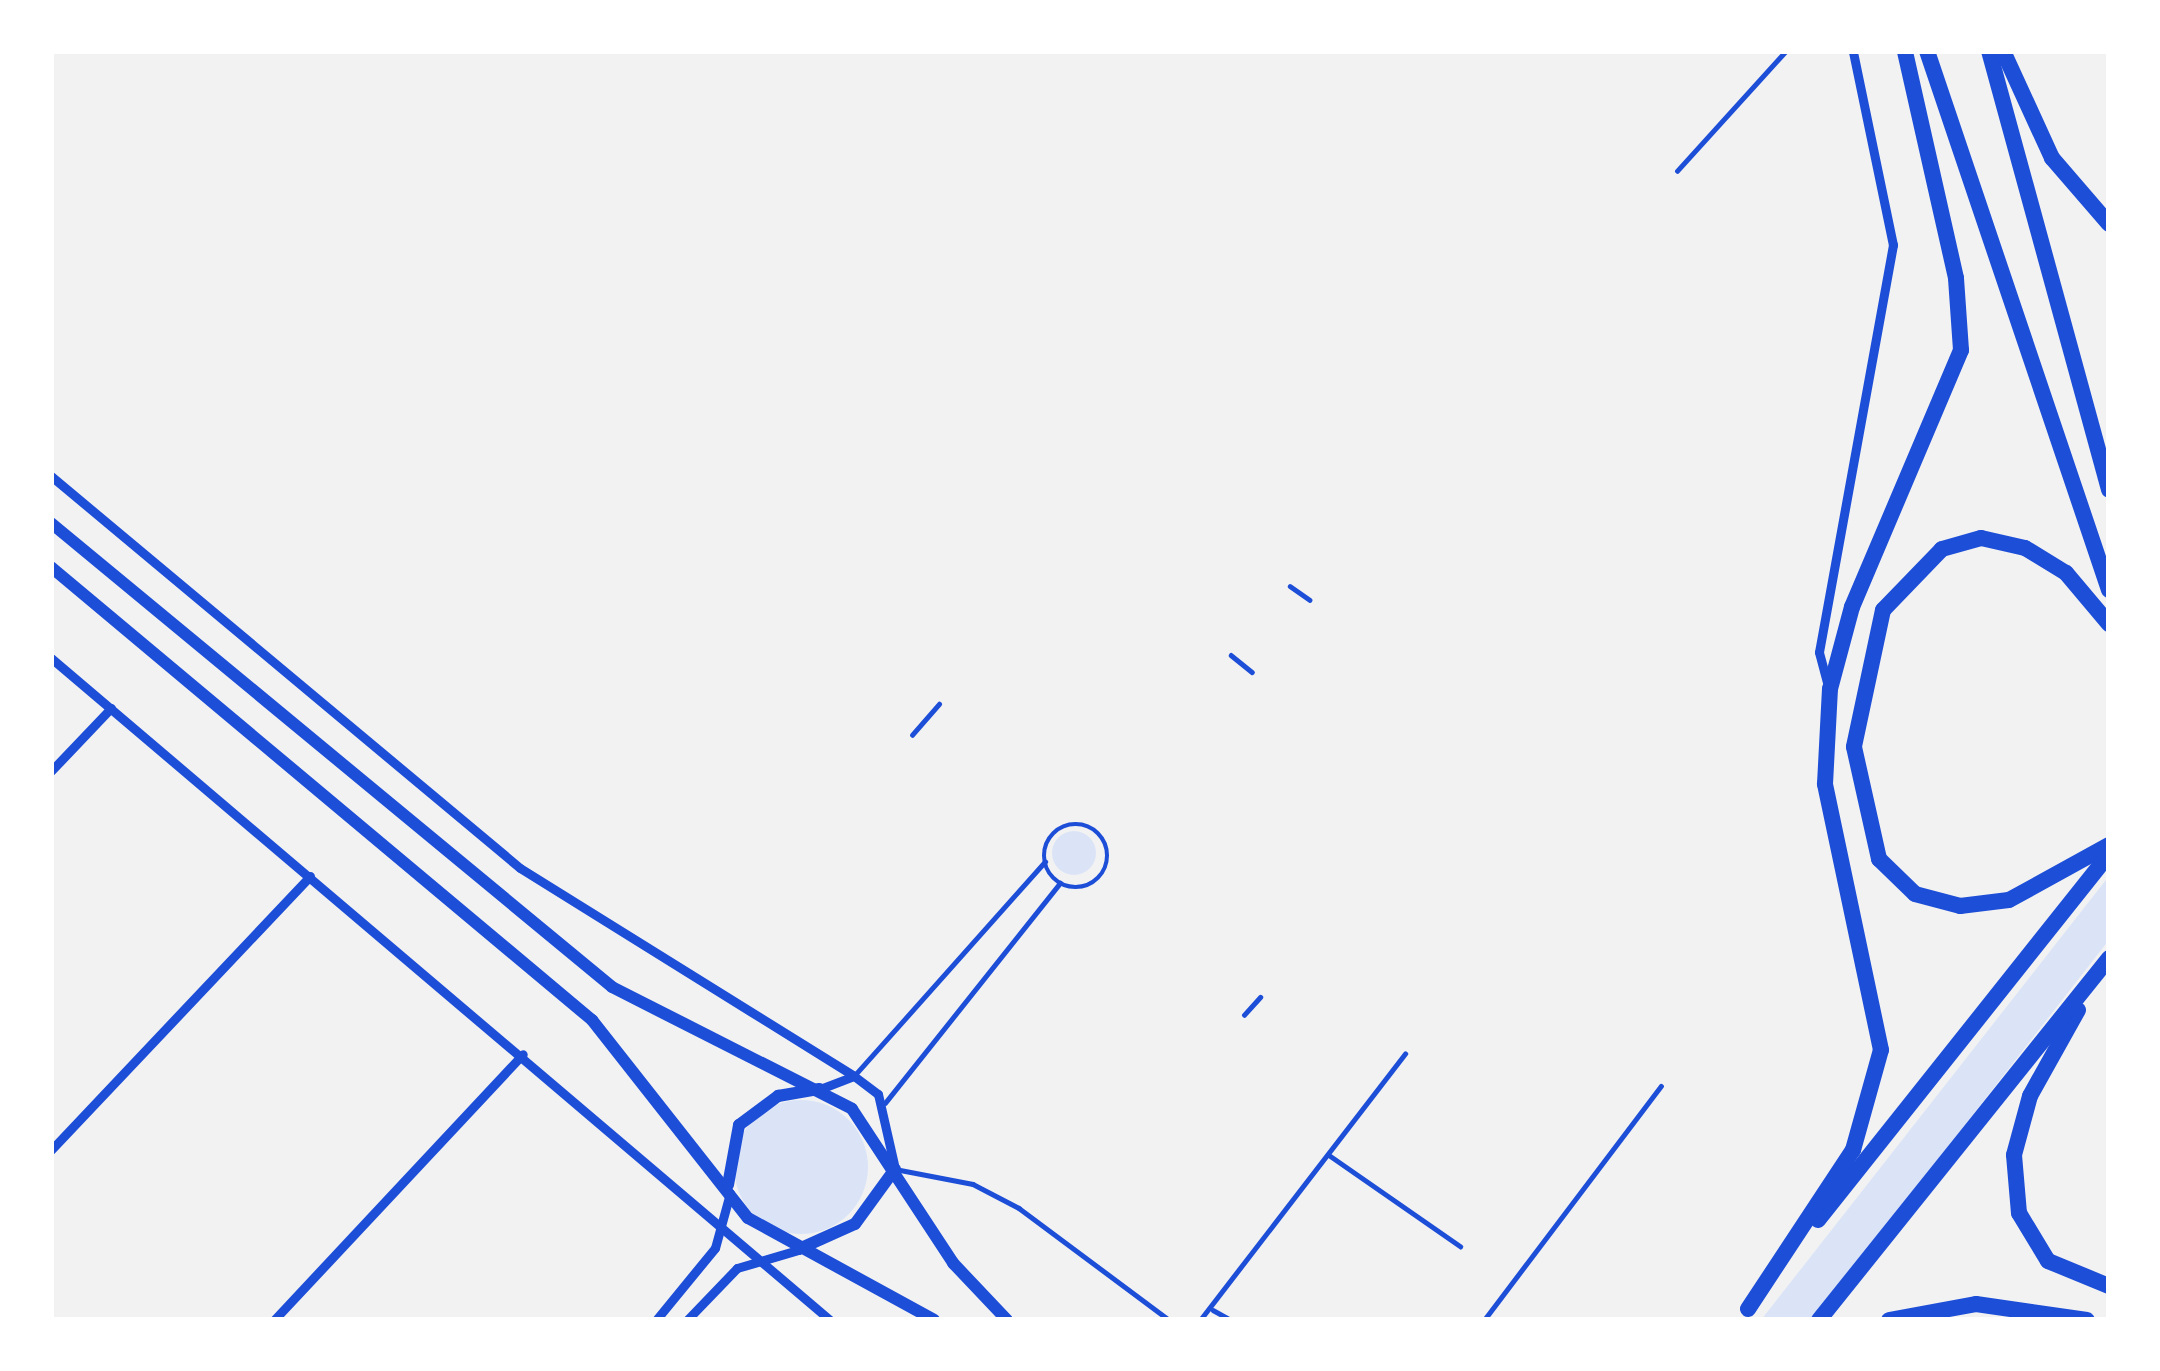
<!DOCTYPE html>
<html>
<head>
<meta charset="utf-8">
<style>
  body { margin:0 }
  #map { position:relative; width:2160px; height:1371px; overflow:hidden; background:#f2f2f2; font-family:"Golos Text",sans-serif }
  div>[style] { position:absolute }
  .green>* { inset:0; background:#dbe4f7 }
  .round { border-radius:50% }
  .service>* { height:4.5px; margin:-2.25px; padding:0 2.25px; transform-origin:2.25px; border-radius:2.25px; background:#1d4ed8 }
  .service>.ring { margin:-2.25px; padding:0; box-sizing:content-box; background:none; border:4.5px solid #1d4ed8; border-radius:50% }
  .minor>* { height:9px; margin:-4.5px; padding:0 4.5px; transform-origin:4.5px; border-radius:4.5px; background:#1d4ed8 }
  .secondary>* { height:12px; margin:-6px; padding:0 6px; transform-origin:6px; border-radius:6px; background:#1d4ed8 }
  .motorway>* { height:16px; margin:-8px; padding:0 8px; transform-origin:8px; border-radius:8px; background:#1d4ed8 }
  span { translate:-50% -50%; white-space:nowrap; text-align:center; line-height:1.15; -webkit-text-stroke:12px #fff; paint-order:stroke }
  .frame { position:absolute; inset:0; border:54px solid #fff; pointer-events:none }
</style>
</head>
<body>
<div id="map">
  <div class="green">
    <div class="round" style="left:1052px;top:831px;width:44px;height:44px"></div>
    <div style="clip-path:polygon(2109px 876px,2109px 940px,1833px 1294px,1811px 1320px,1761px 1320px)"></div>
    <div class="round" style="left:734px;top:1100px;width:134px;height:134px"></div>
  </div>
  <div class="service">
    <div style="left:1677px;top:171px;width:162px;rotate:-47.8deg"></div>
    <div style="left:1290px;top:586px;width:24px;rotate:35deg"></div>
    <div style="left:1231px;top:655px;width:27px;rotate:39deg"></div>
    <div style="left:912px;top:735px;width:41px;rotate:-48.9deg"></div>
    <div class="ring" style="left:1044px;top:824px;width:59.5px;height:59.5px"></div>
    <div style="left:1244px;top:1015px;width:24px;rotate:-48deg"></div>
    <div style="left:854px;top:1076px;width:287px;rotate:-48.3deg"></div>
    <div style="left:885px;top:1103px;width:281px;rotate:-51.5deg"></div>
    <div style="left:1329px;top:1155px;width:160px;rotate:34.8deg"></div>
    <div style="left:895px;top:1169px;width:79px;rotate:10.9deg"></div>
    <div style="left:973px;top:1184px;width:52px;rotate:27.6deg"></div>
    <div style="left:1019px;top:1208px;width:187px;rotate:36.7deg"></div>
    <div style="left:1213px;top:1310px;width:21px;rotate:29deg"></div>
    <div style="left:1200px;top:1320px;width:336px;rotate:-52.4deg"></div>
    <div style="left:1484px;top:1320px;width:293px;rotate:-52.9deg"></div>
  </div>
  <div class="minor">
    <div style="left:51px;top:476px;width:611px;rotate:39.89deg"></div>
    <div style="left:520px;top:868px;width:393px;rotate:31.9deg"></div>
    <div style="left:51px;top:658px;width:1022px;rotate:40.36deg"></div>
    <div style="left:1828px;top:686px;width:35px;rotate:-105deg"></div>
    <div style="left:1819px;top:652px;width:414px;rotate:-79.7deg"></div>
    <div style="left:1893px;top:245px;width:198px;rotate:-101.7deg"></div>
    <div style="left:51px;top:771px;width:87px;rotate:-46.4deg"></div>
    <div style="left:820px;top:1089px;width:36px;rotate:-21deg"></div>
    <div style="left:854px;top:1076px;width:30px;rotate:37deg"></div>
    <div style="left:878px;top:1094px;width:77px;rotate:77.2deg"></div>
    <div style="left:51px;top:1150px;width:377px;rotate:-46.6deg"></div>
    <div style="left:274px;top:1320px;width:364px;rotate:-46.9deg"></div>
    <div style="left:656px;top:1320px;width:93px;rotate:-50.7deg"></div>
    <div style="left:715px;top:1248px;width:57px;rotate:-74.7deg"></div>
    <div style="left:687px;top:1320px;width:72px;rotate:-46.1deg"></div>
    <div style="left:737px;top:1268px;width:64px;rotate:-16.4deg"></div>
  </div>
  <div class="secondary">
    <div style="left:51px;top:523px;width:728px;rotate:39.59deg"></div>
    <div style="left:612px;top:987px;width:269px;rotate:26.9deg"></div>
    <div style="left:852px;top:1109px;width:184px;rotate:56.7deg"></div>
    <div style="left:953px;top:1263px;width:79px;rotate:46.5deg"></div>
    <div style="left:51px;top:567px;width:706px;rotate:39.94deg"></div>
    <div style="left:592px;top:1020px;width:252px;rotate:51.8deg"></div>
    <div style="left:748px;top:1218px;width:212px;rotate:28.7deg"></div>
    <div style="left:728px;top:1185px;width:61px;rotate:-79.6deg"></div>
    <div style="left:739px;top:1125px;width:49px;rotate:-36.6deg"></div>
    <div style="left:778px;top:1096px;width:42px;rotate:-9.7deg"></div>
    <div style="left:799px;top:1249px;width:61px;rotate:-24.1deg"></div>
    <div style="left:855px;top:1224px;width:68px;rotate:-54deg"></div>
  </div>
  <div class="motorway">
    <div style="left:1927px;top:51px;width:569px;rotate:71.34deg"></div>
    <div style="left:1989px;top:51px;width:455px;rotate:74.7deg"></div>
    <div style="left:2003px;top:51px;width:118px;rotate:65.4deg"></div>
    <div style="left:2052px;top:158px;width:87px;rotate:49.2deg"></div>
    <div style="left:2109px;top:624px;width:67px;rotate:-130.1deg"></div>
    <div style="left:2066px;top:573px;width:48px;rotate:-148.6deg"></div>
    <div style="left:2025px;top:548px;width:45px;rotate:-167.2deg"></div>
    <div style="left:1981px;top:538px;width:41px;rotate:164.2deg"></div>
    <div style="left:1942px;top:549px;width:85px;rotate:134deg"></div>
    <div style="left:1883px;top:610px;width:140px;rotate:102deg"></div>
    <div style="left:1854px;top:747px;width:115px;rotate:77.4deg"></div>
    <div style="left:1879px;top:859px;width:50px;rotate:44.2deg"></div>
    <div style="left:1915px;top:894px;width:47px;rotate:14.9deg"></div>
    <div style="left:1960px;top:906px;width:49px;rotate:-7deg"></div>
    <div style="left:2009px;top:900px;width:114px;rotate:-28.8deg"></div>
    <div style="left:2078px;top:1010px;width:98px;rotate:119.2deg"></div>
    <div style="left:2030px;top:1096px;width:61px;rotate:105.2deg"></div>
    <div style="left:2014px;top:1155px;width:58px;rotate:85.1deg"></div>
    <div style="left:2019px;top:1213px;width:56px;rotate:58.9deg"></div>
    <div style="left:2048px;top:1261px;width:66px;rotate:22.3deg"></div>
    <div style="left:1818px;top:1220px;width:468px;rotate:-51.5deg"></div>
    <div style="left:1748px;top:1309px;width:191px;rotate:-56.6deg"></div>
    <div style="left:1853px;top:1150px;width:104px;rotate:-74.4deg"></div>
    <div style="left:1881px;top:1050px;width:272px;rotate:-101.9deg"></div>
    <div style="left:1825px;top:784px;width:95px;rotate:-87deg"></div>
    <div style="left:1830px;top:689px;width:85px;rotate:-75deg"></div>
    <div style="left:1852px;top:607px;width:279px;rotate:-67deg"></div>
    <div style="left:1961px;top:350px;width:72px;rotate:-94deg"></div>
    <div style="left:1956px;top:278px;width:233px;rotate:-102.7deg"></div>
    <div style="left:1819px;top:1320px;width:464px;rotate:-51.3deg"></div>
    <div style="left:1889px;top:1320px;width:88px;rotate:-10.4deg"></div>
    <div style="left:1976px;top:1304px;width:112px;rotate:8.2deg"></div>
  </div>
  <div class="frame"></div>
</div>
</body>
</html>
